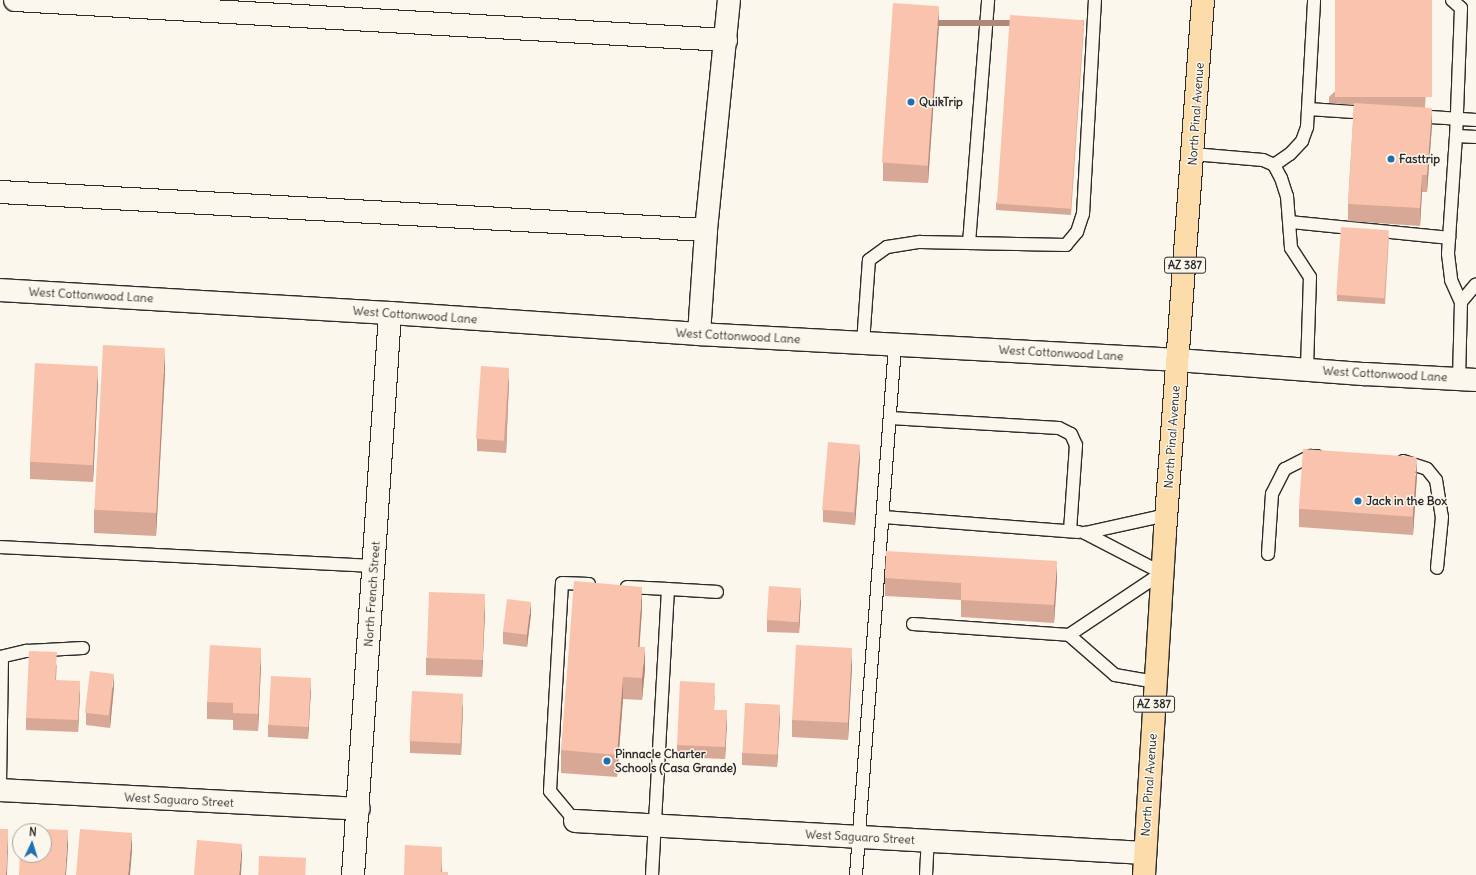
<!DOCTYPE html>
<html>
<head>
<meta charset="utf-8">
<style>
  body { margin:0 }
  #map { position:relative; width:1476px; height:875px; overflow:hidden; background:#fbf7ec; font-family:Delius,sans-serif }
  div>[style] { position:absolute }
  .roads { filter:drop-shadow(1px 0 #2b2b2b) drop-shadow(-1px 0 #2b2b2b) drop-shadow(0 1px #2b2b2b) drop-shadow(0 -1px #2b2b2b) }
  .service>* { height:12px; margin:-6px; padding:0 6px; transform-origin:6px; border-radius:6px; background:#fbf7ec }
  .minor>* { height:22px; margin:-11px; padding:0 11px; transform-origin:11px; border-radius:11px; background:#fbf7ec }
  .secondary>* { height:22px; margin:-11px; padding:0 11px; transform-origin:11px; border-radius:11px; background:#fbf7ec }
  .primary>* { height:22px; margin:-11px; padding:0 11px; transform-origin:11px; border-radius:11px; background:#fddcac }
  .wall>* { inset:0; background:#d7a896 }
  .shaded-wall>* { inset:0; background:#af887a; transform-origin:0 0 }
  .building>* { inset:0; background:#fac3ae; transform-origin:0 0 }
  .dots>* { width:11px; height:11px; translate:-50% -50%; box-sizing:border-box; border:2px solid #fbf7ec; border-radius:50% }
  span { translate:-50% -50%; white-space:nowrap; text-align:center; line-height:1.15; -webkit-text-stroke:3px #fbf7ec; paint-order:stroke }
  .shield-label span { padding:1px 3px; background:#fbf7ec; border:1px solid; border-radius:3px; -webkit-text-stroke-width:0 }
  .shield-label { font-size:11px; color:#2b2b2b; font-weight:700 }
  .poi-label { font-size:12px; color:#2b2b2b; font-weight:700 }
  .left { translate:0 -50%; text-align:left }
  .street-label { font-size:12px; color:#2b2b2b }
  .north { position:absolute; left:12px; top:823px; width:40px; height:40px; box-sizing:border-box; background:#fbf7ec; border:1px solid #a8a59f; border-radius:50%; rotate:4deg; font-size:11px; font-weight:700; line-height:16px; text-align:center; color:#2b2b2b }
  .north::after { content:''; display:block; margin:auto; width:14px; height:18px; background:#1f6fb2; clip-path:polygon(50% 0,100% 100%,50% 72%,0 100%) }
</style>
</head>
<body>
<div id="map">
  <div class="roads">
    <div class="service">
      <div style="left:1452px;top:0;width:12px;rotate:42deg"></div>
      <div style="left:1461px;top:8px;width:128px;rotate:92.2deg"></div>
      <div style="left:1456px;top:136px;width:118px;rotate:93.9deg"></div>
      <div style="left:1448px;top:254px;width:26px;rotate:83deg"></div>
      <div style="left:1451px;top:280px;width:24px;rotate:66deg"></div>
      <div style="left:1461px;top:302px;width:77px;rotate:91.5deg"></div>
      <div style="left:1308px;top:109px;width:61px;rotate:3.8deg"></div>
      <div style="left:1415px;top:116px;width:61px;rotate:3.8deg"></div>
      <div style="left:1456px;top:136px;width:20px;rotate:3deg"></div>
      <div style="left:1193px;top:154px;width:70px;rotate:4.9deg"></div>
      <div style="left:1263px;top:160px;width:12px;rotate:24deg"></div>
      <div style="left:1274px;top:165px;width:15px;rotate:62deg"></div>
      <div style="left:1281px;top:178px;width:19px;rotate:72deg"></div>
      <div style="left:1287px;top:196px;width:52px;rotate:85.6deg"></div>
      <div style="left:1291px;top:248px;width:35px;rotate:57deg"></div>
      <div style="left:1310px;top:277px;width:92px;rotate:91.9deg"></div>
      <div style="left:1274px;top:165px;width:19px;rotate:-35deg"></div>
      <div style="left:1290px;top:154px;width:18px;rotate:-47deg"></div>
      <div style="left:1302px;top:141px;width:15px;rotate:-70deg"></div>
      <div style="left:1307px;top:127px;width:127px;rotate:-86.8deg"></div>
      <div style="left:1290px;top:222px;width:160px;rotate:5.7deg"></div>
      <div style="left:969px;top:243px;width:244px;rotate:-85.5deg"></div>
      <div style="left:1461px;top:302px;width:23px;rotate:-50deg"></div>
      <div style="left:863px;top:343px;width:83px;rotate:-85.9deg"></div>
      <div style="left:869px;top:260px;width:22px;rotate:-36deg"></div>
      <div style="left:887px;top:247px;width:33px;rotate:-9deg"></div>
      <div style="left:920px;top:242px;width:146px;rotate:1.2deg"></div>
      <div style="left:1066px;top:245px;width:17px;rotate:-50deg"></div>
      <div style="left:1077px;top:232px;width:19px;rotate:-72deg"></div>
      <div style="left:1083px;top:214px;width:214px;rotate:-86.8deg"></div>
      <div style="left:890px;top:418px;width:169px;rotate:3.4deg"></div>
      <div style="left:1059px;top:428px;width:13px;rotate:27deg"></div>
      <div style="left:1071px;top:434px;width:12px;rotate:66deg"></div>
      <div style="left:1076px;top:445px;width:86px;rotate:94deg"></div>
      <div style="left:1403px;top:461px;width:25px;rotate:18deg"></div>
      <div style="left:1427px;top:469px;width:14px;rotate:51deg"></div>
      <div style="left:1436px;top:480px;width:37px;rotate:81deg"></div>
      <div style="left:1442px;top:517px;width:51px;rotate:95.6deg"></div>
      <div style="left:883px;top:517px;width:196px;rotate:4.4deg"></div>
      <div style="left:0;top:547px;width:373px;rotate:2.9deg"></div>
      <div style="left:1268px;top:554px;width:60px;rotate:-86.2deg"></div>
      <div style="left:1272px;top:494px;width:28px;rotate:-63deg"></div>
      <div style="left:1285px;top:469px;width:29px;rotate:-27deg"></div>
      <div style="left:1311px;top:456px;width:6px"></div>
      <div style="left:627px;top:587px;width:41px;rotate:2.8deg"></div>
      <div style="left:668px;top:589px;width:286px;rotate:93.2deg"></div>
      <div style="left:668px;top:589px;width:49px;rotate:3.5deg"></div>
      <div style="left:913px;top:624px;width:156px;rotate:4deg"></div>
      <div style="left:1069px;top:635px;width:61px;rotate:41deg"></div>
      <div style="left:1115px;top:675px;width:42px;rotate:9.7deg"></div>
      <div style="left:1069px;top:635px;width:112px;rotate:-33.7deg"></div>
      <div style="left:1162px;top:573px;width:87px;rotate:-152.5deg"></div>
      <div style="left:1085px;top:533px;width:83px;rotate:-12.5deg"></div>
      <div style="left:0;top:657px;width:28px;rotate:-13deg"></div>
      <div style="left:27px;top:651px;width:56px;rotate:-3.1deg"></div>
      <div style="left:0;top:784px;width:127px;rotate:-89.1deg"></div>
      <div style="left:575px;top:821px;width:39px;rotate:-130deg"></div>
      <div style="left:550px;top:791px;width:208px;rotate:-86.7deg"></div>
      <div style="left:562px;top:583px;width:27px;rotate:2deg"></div>
      <div style="left:856px;top:875px;width:531px;rotate:-85.79deg"></div>
      <div style="left:926px;top:875px;width:34px;rotate:-87deg"></div>
    </div>
    <div class="minor">
      <div style="left:15px;top:0;width:712px;rotate:3.22deg"></div>
      <div style="left:0;top:192px;width:707px;rotate:3.08deg"></div>
      <div style="left:699px;top:334px;width:104px;rotate:-86.1deg"></div>
      <div style="left:706px;top:230px;width:231px;rotate:-84.3deg"></div>
      <div style="left:0;top:790px;width:359px;rotate:3deg"></div>
      <div style="left:575px;top:821px;width:571px;rotate:3.21deg"></div>
      <div style="left:353px;top:875px;width:563px;rotate:-86.23deg"></div>
    </div>
    <div class="secondary">
      <div style="left:0;top:290px;width:391px;rotate:3.4deg"></div>
      <div style="left:390px;top:313px;width:310px;rotate:3.9deg"></div>
      <div style="left:699px;top:334px;width:479px;rotate:3.1deg"></div>
      <div style="left:1177px;top:360px;width:189px;rotate:4.3deg"></div>
      <div style="left:1365px;top:374px;width:111px;rotate:3.1deg"></div>
    </div>
    <div class="primary">
      <div style="left:1144px;top:875px;width:343px;rotate:-86.5deg"></div>
      <div style="left:1165px;top:533px;width:534px;rotate:-85.92deg"></div>
    </div>
  </div>
  <div class="wall">
    <div style="clip-path:polygon(1432px 0,1425px 107px,1432px 125px,1427px 192px,1422px 192px,1420px 226px,1348px 221px,1348px 204px,1354px 105px,1329px 103px,1329px 97px)"></div>
    <div style="clip-path:polygon(939px 24px,928px 183px,883px 181px,883px 163px)"></div>
    <div style="clip-path:polygon(1084px 26px,1071px 215px,996px 210px,996px 203px)"></div>
    <div style="clip-path:polygon(1389px 236px,1385px 304px,1337px 301px,1337px 295px)"></div>
    <div style="clip-path:polygon(165px 371px,156px 536px,94px 533px,94px 510px)"></div>
    <div style="clip-path:polygon(509px 380px,506px 453px,477px 451px,477px 439px)"></div>
    <div style="clip-path:polygon(98px 383px,93px 482px,30px 479px,30px 462px)"></div>
    <div style="clip-path:polygon(860px 457px,855px 525px,823px 522px,823px 510px)"></div>
    <div style="clip-path:polygon(1417px 475px,1413px 535px,1299px 527px,1299px 509px)"></div>
    <div style="clip-path:polygon(885px 578px,1057px 579px,1054px 623px,961px 617px,961px 600px,885px 596px)"></div>
    <div style="clip-path:polygon(801px 600px,799px 633px,767px 632px,767px 620px)"></div>
    <div style="clip-path:polygon(642px 609px,639px 647px,645px 669px,642px 700px,623px 699px,617px 777px,561px 773px,561px 750px)"></div>
    <div style="clip-path:polygon(485px 612px,482px 677px,426px 675px,426px 658px)"></div>
    <div style="clip-path:polygon(531px 614px,527px 647px,503px 644px,503px 632px)"></div>
    <div style="clip-path:polygon(57px 664px,56px 680px,80px 693px,78px 732px,26px 730px,26px 718px)"></div>
    <div style="clip-path:polygon(261px 665px,258px 731px,233px 730px,233px 720px,207px 719px,207px 702px)"></div>
    <div style="clip-path:polygon(852px 666px,848px 740px,792px 737px,792px 720px)"></div>
    <div style="clip-path:polygon(114px 686px,110px 728px,86px 725px,86px 713px)"></div>
    <div style="clip-path:polygon(311px 690px,308px 739px,268px 737px,268px 725px)"></div>
    <div style="clip-path:polygon(715px 695px,714px 710px,727px 722px,725px 759px,677px 757px,677px 745px)"></div>
    <div style="clip-path:polygon(463px 706px,461px 755px,410px 753px,410px 741px)"></div>
    <div style="clip-path:polygon(780px 717px,777px 767px,742px 765px,742px 753px)"></div>
  </div>
  <div class="shaded-wall">
    <div style="clip-path:polygon(939px 6px,939px 24px,928px 183px,928px 166px)"></div>
    <div style="left:1084px;top:20px;width:6px;height:189px;rotate:90deg"></div>
    <div style="clip-path:polygon(1432px 108px,1432px 125px,1427px 192px,1427px 175px)"></div>
    <div style="clip-path:polygon(1422px 175px,1422px 192px,1420px 226px,1420px 208px)"></div>
    <div style="clip-path:polygon(165px 348px,165px 371px,156px 536px,156px 514px)"></div>
    <div style="clip-path:polygon(98px 366px,98px 383px,93px 482px,93px 465px)"></div>
    <div style="clip-path:polygon(509px 368px,509px 380px,506px 453px,506px 441px)"></div>
    <div style="clip-path:polygon(860px 445px,860px 457px,855px 525px,855px 513px)"></div>
    <div style="clip-path:polygon(1417px 457px,1417px 475px,1413px 535px,1413px 517px)"></div>
    <div style="clip-path:polygon(1057px 561px,1057px 579px,1054px 623px,1054px 605px)"></div>
    <div style="clip-path:polygon(642px 587px,642px 609px,638px 669px,638px 647px)"></div>
    <div style="clip-path:polygon(801px 588px,801px 600px,799px 633px,799px 622px)"></div>
    <div style="clip-path:polygon(485px 594px,485px 612px,482px 677px,482px 660px)"></div>
    <div style="clip-path:polygon(531px 602px,531px 614px,527px 647px,527px 635px)"></div>
    <div style="clip-path:polygon(645px 647px,645px 669px,642px 700px,642px 678px)"></div>
    <div style="clip-path:polygon(261px 648px,261px 665px,258px 731px,258px 714px)"></div>
    <div style="clip-path:polygon(852px 648px,852px 666px,848px 740px,848px 723px)"></div>
    <div style="clip-path:polygon(114px 674px,114px 686px,110px 728px,110px 716px)"></div>
    <div style="clip-path:polygon(623px 677px,623px 699px,617px 777px,617px 755px)"></div>
    <div style="clip-path:polygon(311px 678px,311px 690px,308px 739px,308px 727px)"></div>
    <div style="clip-path:polygon(80px 681px,80px 693px,78px 732px,78px 720px)"></div>
    <div style="clip-path:polygon(463px 694px,463px 706px,461px 755px,461px 743px)"></div>
    <div style="clip-path:polygon(780px 705px,780px 717px,777px 767px,777px 755px)"></div>
    <div style="clip-path:polygon(727px 710px,727px 722px,725px 759px,725px 747px)"></div>
    <div style="clip-path:polygon(8px 829px,8px 847px,7px 875px,6px 875px)"></div>
    <div style="clip-path:polygon(68px 830px,68px 848px,66px 875px,65px 875px)"></div>
    <div style="clip-path:polygon(132px 833px,132px 851px,130px 875px,128px 875px)"></div>
    <div style="clip-path:polygon(242px 844px,242px 856px,241px 875px,239px 875px)"></div>
    <div style="clip-path:polygon(442px 847px,442px 875px,441px 875px)"></div>
  </div>
  <div class="building">
    <div style="left:1335px;top:0;width:97px;height:97px"></div>
    <div style="left:893px;top:3px;width:46px;height:160px;rotate:4deg"></div>
    <div style="left:1010px;top:15px;width:74px;height:189px;rotate:4deg"></div>
    <div style="clip-path:polygon(1354px 103px,1432px 108px,1427px 175px,1422px 175px,1420px 208px,1348px 204px)"></div>
    <div style="left:1341px;top:227px;width:48px;height:68px;rotate:4deg"></div>
    <div style="left:103px;top:345px;width:62px;height:165px;rotate:3deg"></div>
    <div style="left:35px;top:363px;width:63px;height:99px;rotate:3deg"></div>
    <div style="left:481px;top:366px;width:28px;height:73px;rotate:4deg"></div>
    <div style="left:828px;top:442px;width:32px;height:68px;rotate:5deg"></div>
    <div style="left:1303px;top:449px;width:114px;height:60px;rotate:4deg"></div>
    <div style="clip-path:polygon(886px 551px,1057px 561px,1054px 605px,961px 600px,961px 583px,885px 578px)"></div>
    <div style="clip-path:polygon(574px 581px,642px 587px,638px 647px,645px 647px,642px 678px,623px 677px,617px 755px,561px 750px)"></div>
    <div style="left:769px;top:586px;width:32px;height:34px;rotate:4deg"></div>
    <div style="left:429px;top:592px;width:56px;height:66px;rotate:2deg"></div>
    <div style="left:507px;top:599px;width:24px;height:33px;rotate:7deg"></div>
    <div style="clip-path:polygon(210px 645px,261px 648px,258px 714px,233px 713px,233px 703px,207px 702px)"></div>
    <div style="left:796px;top:645px;width:56px;height:75px;rotate:3deg"></div>
    <div style="clip-path:polygon(29px 651px,57px 652px,55px 680px,80px 681px,78px 720px,26px 718px)"></div>
    <div style="left:90px;top:671px;width:24px;height:42px;rotate:7deg"></div>
    <div style="left:271px;top:676px;width:40px;height:49px;rotate:3deg"></div>
    <div style="clip-path:polygon(680px 681px,715px 683px,714px 710px,727px 710px,725px 747px,677px 745px)"></div>
    <div style="left:412px;top:691px;width:51px;height:50px;rotate:3deg"></div>
    <div style="left:745px;top:703px;width:35px;height:50px;rotate:3deg"></div>
    <div style="clip-path:polygon(21px 828px,68px 830px,65px 875px,19px 875px,20px 850px,20px 855px,44px 855px,44px 831px,21px 831px)"></div>
    <div style="clip-path:polygon(0 829px,8px 829px,6px 875px,0 875px)"></div>
    <div style="clip-path:polygon(80px 829px,132px 833px,128px 875px,132px 875px,76px 875px)"></div>
    <div style="left:197px;top:840px;width:45px;height:35px;rotate:5deg"></div>
    <div style="clip-path:polygon(405px 845px,442px 847px,441px 872px,448px 872px,448px 875px,404px 875px)"></div>
    <div style="left:259px;top:856px;width:47px;height:19px;rotate:2deg"></div>
  </div>
  <div class="dots">
    <div style="left:911px;top:102px;background:#1f6fb2"></div>
    <div style="left:1391px;top:159px;background:#1f6fb2"></div>
    <div style="left:1358px;top:501px;background:#1f6fb2"></div>
    <div style="left:607px;top:761px;background:#1f6fb2"></div>
  </div>
  <div class="shield-label">
    <span style="left:1185px;top:265px">AZ 387</span>
    <span style="left:1154px;top:704px">AZ 387</span>
  </div>
  <div class="poi-label">
    <span class="left" style="left:919px;top:102px">QuikTrip</span>
    <span class="left" style="left:1399px;top:159px">Fasttrip</span>
    <span class="left" style="left:1366px;top:501px">Jack in the Box</span>
    <span class="left" style="left:615px;top:761px">Pinnacle Charter<br>Schools (Casa Grande)</span>
  </div>
  <div class="street-label">
    <span style="left:1196px;top:114px;rotate:-86deg">North Pinal Avenue</span>
    <span style="left:91px;top:295px;rotate:3deg">West Cottonwood Lane</span>
    <span style="left:415px;top:315px;rotate:4deg">West Cottonwood Lane</span>
    <span style="left:738px;top:336px;rotate:3deg">West Cottonwood Lane</span>
    <span style="left:1061px;top:353px;rotate:3deg">West Cottonwood Lane</span>
    <span style="left:1385px;top:374px;rotate:3deg">West Cottonwood Lane</span>
    <span style="left:1172px;top:437px;rotate:-86deg">North Pinal Avenue</span>
    <span style="left:372px;top:594px;rotate:-86deg">North French Street</span>
    <span style="left:1149px;top:785px;rotate:-86deg">North Pinal Avenue</span>
    <span style="left:179px;top:800px;rotate:3deg">West Saguaro Street</span>
    <span style="left:860px;top:837px;rotate:3deg">West Saguaro Street</span>
  </div>
  <div class="north">N</div>
</div>
</body>
</html>
